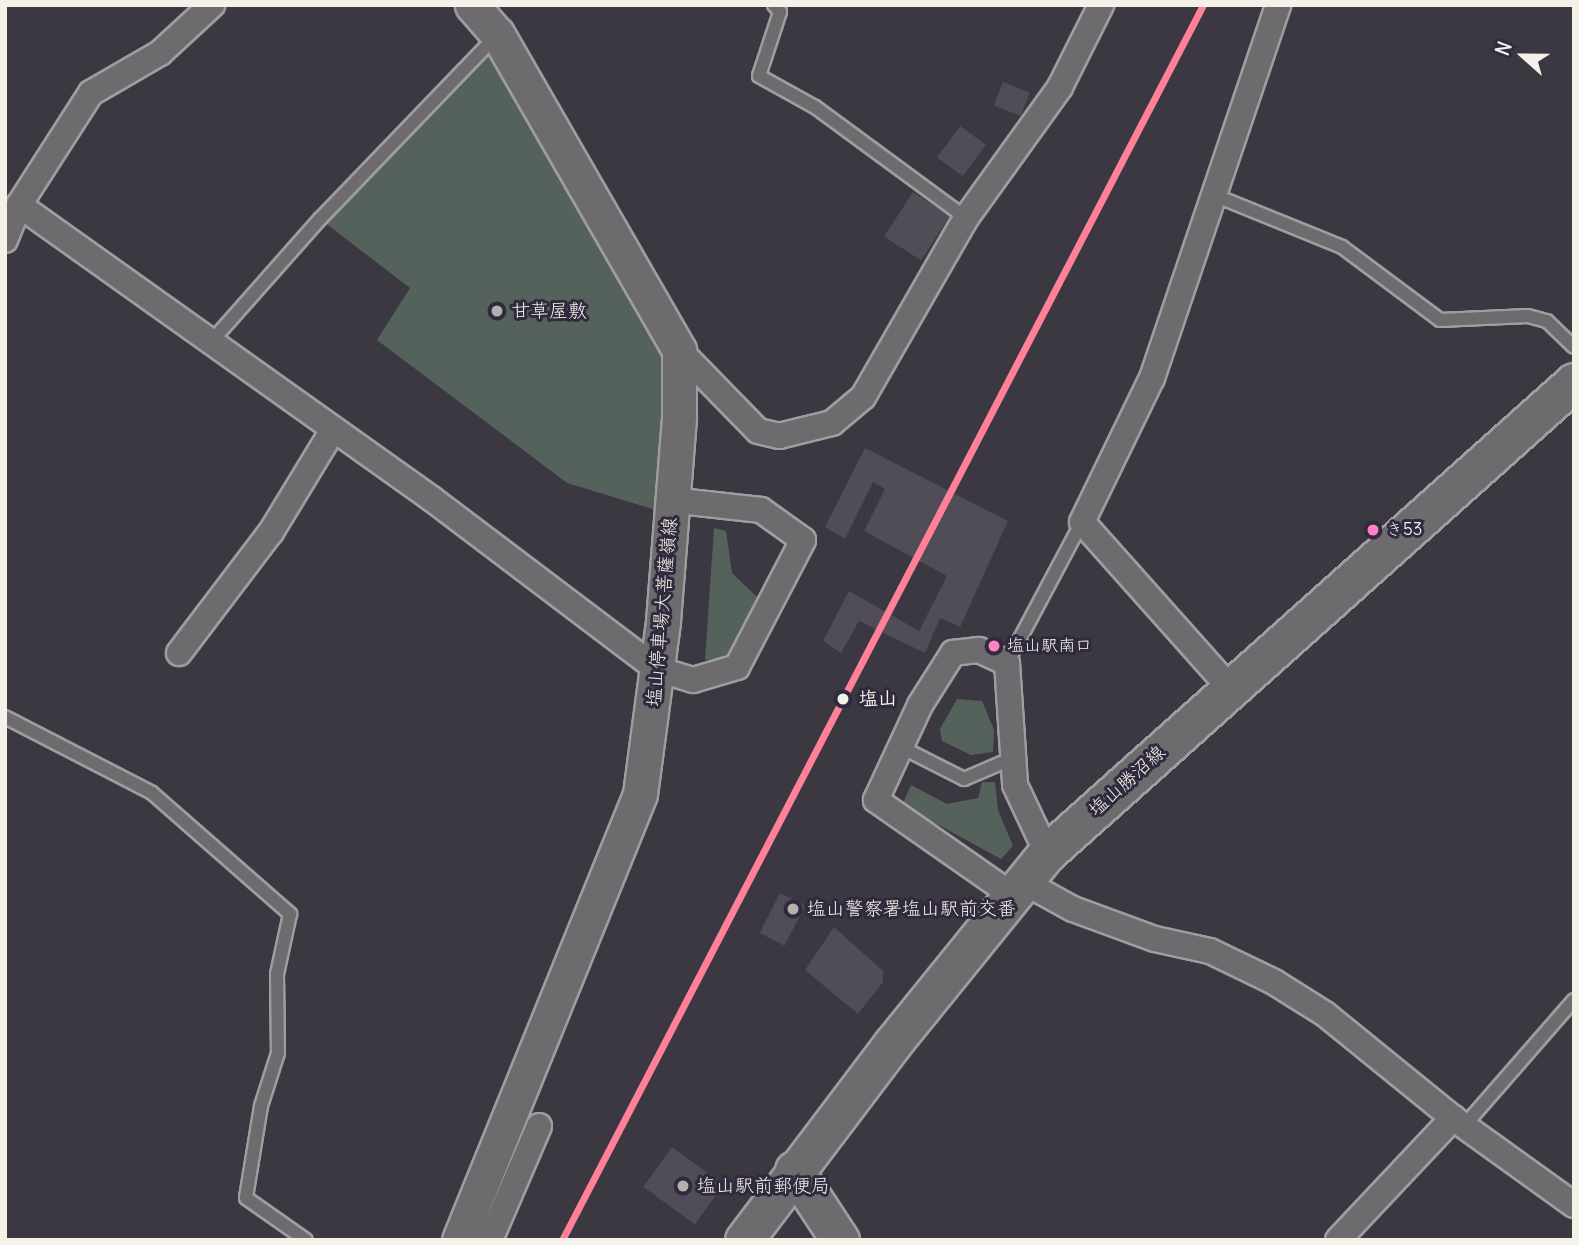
<!DOCTYPE html>
<html>
<head>
<meta charset="utf-8">
<style>
  body { margin:0 }
  #map { position:relative; width:1579px; height:1245px; overflow:hidden; background:#3b3842; font-family:Delius,"Klee One",sans-serif }
  div>[style] { position:absolute }
  .green>* { inset:0; background:#55625c }
  .building>* { inset:0; background:#514d57; transform-origin:0 0 }
  .roads { filter:drop-shadow(2px 0 #9f9da0) drop-shadow(-2px 0 #9f9da0) drop-shadow(0 2px #9f9da0) drop-shadow(0 -2px #9f9da0) }
  .lane>* { height:12px; margin:-6px; padding:0 6px; transform-origin:6px; border-radius:6px; background:#6d6b6e }
  .street>* { height:24px; margin:-12px; padding:0 12px; transform-origin:12px; border-radius:12px; background:#6d6b6e }
  .secondary>* { height:33px; margin:-16.5px; padding:0 16.5px; transform-origin:16.5px; border-radius:16.5px; background:#6d6b6e }
  .primary>* { height:37px; margin:-18.5px; padding:0 18.5px; transform-origin:18.5px; border-radius:18.5px; background:#6d6b6e }
  .rail-1>* { height:7px; margin:-3.5px; padding:0 3.5px; transform-origin:3.5px; border-radius:3.5px; background:#ff8098 }
  .dots>* { width:19px; height:19px; translate:-50% -50%; box-sizing:border-box; border:4px solid #2f2a3d; border-radius:50% }
  span { translate:-50% -50%; white-space:nowrap; text-align:center; line-height:1.15; -webkit-text-stroke:6px #2f2a3d; paint-order:stroke }
  .bus-label { font-size:17px; color:#f4f1e8 }
  .left { translate:0 -50%; text-align:left }
  .poi-label { font-size:19px; color:#f4f1e8 }
  .street-label { font-size:19px; color:#f4f1e8 }
  .stop-label { font-size:19px; color:#f4f1e8; font-weight:700 }
  .frame { position:absolute; inset:0; border:7px solid #f4f1e8; pointer-events:none }
  .north { position:absolute; left:1488px; top:21px; width:70px; height:70px; -webkit-text-stroke:5px #2f2a3d; paint-order:stroke; rotate:291deg; font-size:19px; font-weight:700; line-height:28px; text-align:center; color:#f4f1e8 }
  .north::after { content:''; display:block; margin:auto; width:24px; height:32px; background:#f4f1e8; clip-path:polygon(50% 0,100% 100%,50% 72%,0 100%) }
</style>
</head>
<body>
<div id="map">
  <div class="green">
    <div style="clip-path:polygon(497px 34px,666px 324px,669px 514px,567px 483px,377px 340px,410px 288px,320px 219px)"></div>
    <div style="clip-path:polygon(714px 528px,726px 531px,732px 573px,757px 597px,725px 659px,705px 660px)"></div>
    <div style="clip-path:polygon(957px 699px,982px 701px,994px 730px,993px 752px,971px 755px,942px 741px,940px 729px)"></div>
    <div style="clip-path:polygon(982px 782px,995px 782px,998px 810px,1013px 846px,1001px 859px,902px 805px,911px 785px,947px 804px,978px 798px)"></div>
  </div>
  <div class="building">
    <div style="left:1003px;top:82px;width:29px;height:25px;rotate:22deg"></div>
    <div style="left:960px;top:126px;width:32px;height:39px;rotate:36deg"></div>
    <div style="left:913px;top:192px;width:44px;height:53px;rotate:33deg"></div>
    <div style="clip-path:polygon(865px 448px,1008px 521px,960px 627px,940px 618px,925px 653px,859px 621px,841px 653px,823px 641px,849px 591px,919px 631px,947px 576px,864px 531px,885px 489px,873px 482px,845px 539px,825px 527px)"></div>
    <div style="left:780px;top:893px;width:28px;height:45px;rotate:27deg"></div>
    <div style="clip-path:polygon(834px 927px,883px 971px,883px 982px,858px 1014px,805px 970px)"></div>
    <div style="left:672px;top:1147px;width:64px;height:49px;rotate:36deg"></div>
  </div>
  <div class="roads">
    <div class="lane">
      <div style="left:774px;top:5px;width:9px;rotate:49deg"></div>
      <div style="left:780px;top:12px;width:67px;rotate:108.2deg"></div>
      <div style="left:759px;top:76px;width:64px;rotate:29deg"></div>
      <div style="left:815px;top:107px;width:187px;rotate:36.3deg"></div>
      <div style="left:1214px;top:195px;width:138px;rotate:22.1deg"></div>
      <div style="left:1342px;top:247px;width:122px;rotate:36.7deg"></div>
      <div style="left:1440px;top:320px;width:88px;rotate:-2.6deg"></div>
      <div style="left:1528px;top:316px;width:20px;rotate:15deg"></div>
      <div style="left:1547px;top:321px;width:37px;rotate:44deg"></div>
      <div style="left:211px;top:342px;width:164px;rotate:-48.5deg"></div>
      <div style="left:320px;top:219px;width:252px;rotate:-46.1deg"></div>
      <div style="left:1007px;top:663px;width:160px;rotate:-62deg"></div>
      <div style="left:5px;top:717px;width:165px;rotate:27.3deg"></div>
      <div style="left:152px;top:793px;width:184px;rotate:41.2deg"></div>
      <div style="left:290px;top:914px;width:61px;rotate:102.2deg"></div>
      <div style="left:277px;top:974px;width:79px;rotate:89.3deg"></div>
      <div style="left:278px;top:1053px;width:56px;rotate:107.8deg"></div>
      <div style="left:261px;top:1106px;width:93px;rotate:99.3deg"></div>
      <div style="left:246px;top:1198px;width:73px;rotate:35deg"></div>
      <div style="left:901px;top:747px;width:71px;rotate:26.9deg"></div>
      <div style="left:964px;top:779px;width:53px;rotate:-23.2deg"></div>
      <div style="left:1464px;top:1126px;width:167px;rotate:-48.9deg"></div>
    </div>
    <div class="street">
      <div style="left:19px;top:205px;width:507px;rotate:35.45deg"></div>
      <div style="left:432px;top:499px;width:282px;rotate:37.1deg"></div>
      <div style="left:657px;top:669px;width:38px;rotate:17deg"></div>
      <div style="left:693px;top:680px;width:46px;rotate:-16.5deg"></div>
      <div style="left:737px;top:667px;width:143px;rotate:-62.5deg"></div>
      <div style="left:803px;top:540px;width:52px;rotate:-144.5deg"></div>
      <div style="left:761px;top:510px;width:91px;rotate:-173.7deg"></div>
      <div style="left:5px;top:240px;width:38px;rotate:-68deg"></div>
      <div style="left:19px;top:205px;width:133px;rotate:-57.3deg"></div>
      <div style="left:91px;top:93px;width:80px;rotate:-30.1deg"></div>
      <div style="left:160px;top:53px;width:71px;rotate:-42.7deg"></div>
      <div style="left:679px;top:350px;width:113px;rotate:45.7deg"></div>
      <div style="left:758px;top:431px;width:22px;rotate:13deg"></div>
      <div style="left:779px;top:436px;width:55px;rotate:-13.8deg"></div>
      <div style="left:832px;top:423px;width:40px;rotate:-40deg"></div>
      <div style="left:863px;top:397px;width:207px;rotate:-60.1deg"></div>
      <div style="left:966px;top:218px;width:161px;rotate:-54.3deg"></div>
      <div style="left:1060px;top:87px;width:92px;rotate:-63.4deg"></div>
      <div style="left:179px;top:653px;width:152px;rotate:-52.8deg"></div>
      <div style="left:271px;top:532px;width:119px;rotate:-58.7deg"></div>
      <div style="left:1230px;top:688px;width:222px;rotate:-131.7deg"></div>
      <div style="left:1082px;top:522px;width:160px;rotate:-64.1deg"></div>
      <div style="left:1152px;top:378px;width:394px;rotate:-71.3deg"></div>
      <div style="left:1022px;top:881px;width:58px;rotate:28.8deg"></div>
      <div style="left:1073px;top:909px;width:87px;rotate:20.1deg"></div>
      <div style="left:1155px;top:939px;width:56px;rotate:12.3deg"></div>
      <div style="left:1210px;top:951px;width:71px;rotate:25.8deg"></div>
      <div style="left:1274px;top:982px;width:60px;rotate:32.1deg"></div>
      <div style="left:1325px;top:1014px;width:165px;rotate:39.1deg"></div>
      <div style="left:1453px;top:1118px;width:149px;rotate:35.7deg"></div>
      <div style="left:1012px;top:895px;width:166px;rotate:-145.1deg"></div>
      <div style="left:876px;top:800px;width:105px;rotate:-65.1deg"></div>
      <div style="left:920px;top:705px;width:62px;rotate:-57.6deg"></div>
      <div style="left:953px;top:653px;width:26px;rotate:-7deg"></div>
      <div style="left:979px;top:650px;width:31px;rotate:25deg"></div>
      <div style="left:1007px;top:663px;width:122px;rotate:86.2deg"></div>
      <div style="left:1015px;top:785px;width:75px;rotate:64.8deg"></div>
      <div style="left:490px;top:1240px;width:124px;rotate:-66.7deg"></div>
      <div style="left:1338px;top:1240px;width:168px;rotate:-46.7deg"></div>
    </div>
    <div class="secondary">
      <div style="left:459px;top:1240px;width:481px;rotate:-67.9deg"></div>
      <div style="left:640px;top:794px;width:175px;rotate:-82.4deg"></div>
      <div style="left:663px;top:621px;width:206px;rotate:-85.5deg"></div>
      <div style="left:679px;top:416px;width:66px;rotate:-90deg"></div>
      <div style="left:679px;top:350px;width:365px;rotate:-119.9deg"></div>
      <div style="left:497px;top:34px;width:38px;rotate:-131deg"></div>
    </div>
    <div class="primary">
      <div style="left:794px;top:1170px;width:84px;rotate:56.7deg"></div>
      <div style="left:744px;top:1240px;width:247px;rotate:-52.9deg"></div>
      <div style="left:893px;top:1043px;width:245px;rotate:-51deg"></div>
      <div style="left:1047px;top:853px;width:707px;rotate:-41.79deg"></div>
    </div>
  </div>
  <div class="rail-1">
    <div style="left:562px;top:1240px;width:1391px;rotate:-62.57deg"></div>
  </div>
  <div class="dots">
    <div style="left:497px;top:311px;background:#b3b0ae"></div>
    <div style="left:1373px;top:530px;background:#ff80c5"></div>
    <div style="left:994px;top:646px;background:#ff80c5"></div>
    <div style="left:843px;top:699px;background:#f4f1e8"></div>
    <div style="left:793px;top:909px;background:#b3b0ae"></div>
    <div style="left:683px;top:1186px;background:#b3b0ae"></div>
  </div>
  <div class="bus-label">
    <span class="left" style="left:1386px;top:530px">き53</span>
    <span class="left" style="left:1007px;top:646px">塩山駅南口</span>
  </div>
  <div class="poi-label">
    <span class="left" style="left:511px;top:311px">甘草屋敷</span>
    <span class="left" style="left:807px;top:909px">塩山警察署塩山駅前交番</span>
    <span class="left" style="left:697px;top:1186px">塩山駅前郵便局</span>
  </div>
  <div class="street-label">
    <span style="left:662px;top:612px;rotate:-85deg">塩山停車場大菩薩嶺線</span>
    <span style="left:1127px;top:781px;rotate:-42deg">塩山勝沼線</span>
  </div>
  <div class="stop-label">
    <span class="left" style="left:859px;top:699px">塩山</span>
  </div>
  <div class="frame"></div>
  <div class="north">N</div>
</div>
</body>
</html>
